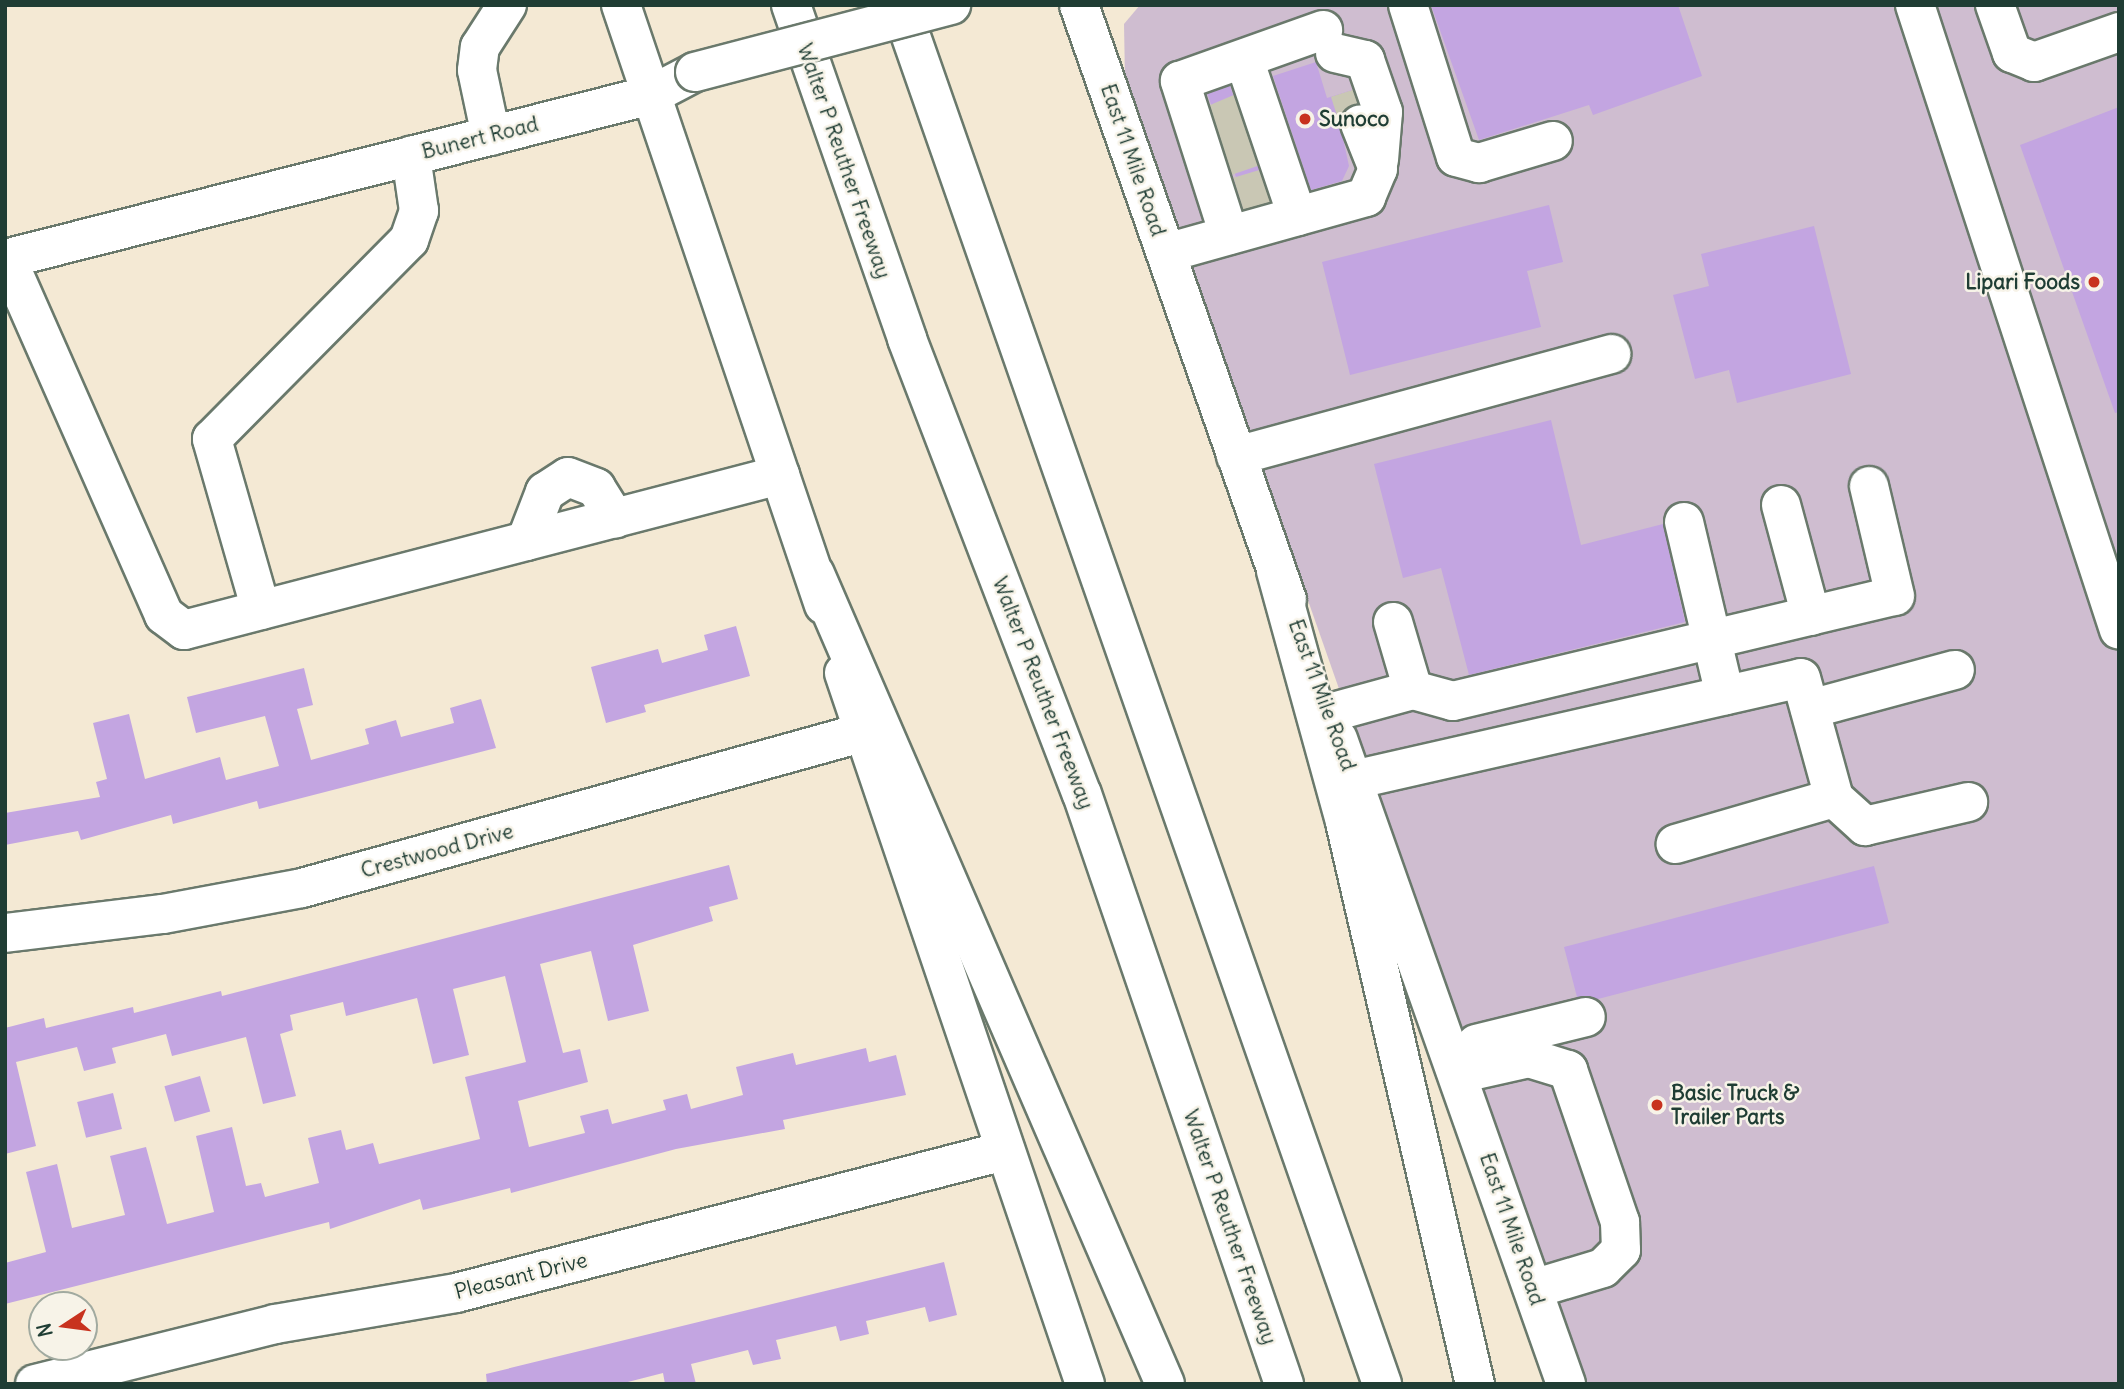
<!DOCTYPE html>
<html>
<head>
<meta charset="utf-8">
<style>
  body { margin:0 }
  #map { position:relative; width:2124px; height:1389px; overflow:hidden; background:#f4e9d4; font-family:Delius,sans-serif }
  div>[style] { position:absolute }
  .industrial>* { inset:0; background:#cfbdd0 }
  .building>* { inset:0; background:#c3a5e1; transform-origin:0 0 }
  .minor-tunnel>* { height:38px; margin-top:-19px; transform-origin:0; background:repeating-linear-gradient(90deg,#c9c7b4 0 38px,transparent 0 57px) }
  .roads { filter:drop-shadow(2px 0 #6a796c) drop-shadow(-2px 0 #6a796c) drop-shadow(0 2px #6a796c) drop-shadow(0 -2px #6a796c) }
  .minor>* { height:38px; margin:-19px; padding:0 19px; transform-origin:19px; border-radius:19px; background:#fff }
  .major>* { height:38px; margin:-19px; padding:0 19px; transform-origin:19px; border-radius:19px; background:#fff }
  .highway>* { height:38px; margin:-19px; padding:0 19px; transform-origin:19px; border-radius:19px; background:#fff }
  .bridges { filter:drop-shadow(2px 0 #6a796c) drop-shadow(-2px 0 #6a796c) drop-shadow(0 2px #6a796c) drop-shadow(0 -2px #6a796c) }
  .minor-bridge>* { height:38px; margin:-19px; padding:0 19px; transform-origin:19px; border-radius:19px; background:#fff }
  .dots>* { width:19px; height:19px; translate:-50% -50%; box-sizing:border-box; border:4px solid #f7f3e8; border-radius:50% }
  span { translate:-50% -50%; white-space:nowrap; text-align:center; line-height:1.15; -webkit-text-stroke:5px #f7f3e8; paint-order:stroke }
  .poi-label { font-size:21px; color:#1f3d34; font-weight:700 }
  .left { translate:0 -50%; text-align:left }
  .right { translate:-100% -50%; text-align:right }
  .street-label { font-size:21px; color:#1f3d34 }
  .frame { position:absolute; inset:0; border:7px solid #1f3d34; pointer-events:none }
  .north { position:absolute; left:28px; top:1291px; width:70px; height:70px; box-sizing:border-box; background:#f7f3e8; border:2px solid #a1aaa0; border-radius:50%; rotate:257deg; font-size:19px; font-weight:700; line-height:28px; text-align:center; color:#1f3d34 }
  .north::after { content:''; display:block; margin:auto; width:24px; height:32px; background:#c8321e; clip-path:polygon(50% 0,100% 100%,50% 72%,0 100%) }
</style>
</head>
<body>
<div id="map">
  <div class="industrial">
    <div style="clip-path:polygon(1140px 5px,2119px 5px,2119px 1384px,1583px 1384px,1125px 79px,1124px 24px)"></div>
  </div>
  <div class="building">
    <div style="clip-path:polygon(1431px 5px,1678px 5px,1702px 76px,1593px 115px,1589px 105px,1479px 140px)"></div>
    <div style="clip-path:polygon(1316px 62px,1327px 98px,1352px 90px,1357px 103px,1339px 120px,1349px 166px,1342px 181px,1311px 190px,1273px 76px)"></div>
    <div style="left:1230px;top:86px;width:121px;height:24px;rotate:71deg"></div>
    <div style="clip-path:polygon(2119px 107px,2119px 412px,2115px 413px,2020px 145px)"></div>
    <div style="clip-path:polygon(1549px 205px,1563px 262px,1527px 271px,1541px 327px,1350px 375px,1322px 262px)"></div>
    <div style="clip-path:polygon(1814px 226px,1851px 374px,1737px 403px,1729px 370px,1695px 379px,1673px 295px,1709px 286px,1701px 254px)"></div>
    <div style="clip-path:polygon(1551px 420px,1581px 545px,1663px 524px,1685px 622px,1469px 675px,1441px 568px,1403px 578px,1374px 464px)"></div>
    <div style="clip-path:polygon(736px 626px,750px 676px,644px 705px,646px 712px,606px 723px,591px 667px,658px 649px,662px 663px,708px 650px,704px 635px)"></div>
    <div style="clip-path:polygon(304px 668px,313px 705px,297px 709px,311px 760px,369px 744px,365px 729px,396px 720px,401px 737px,454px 723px,450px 708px,481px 699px,496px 748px,259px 809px,257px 801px,173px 824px,171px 815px,81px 840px,78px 831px,5px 845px,5px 813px,100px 797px,96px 782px,107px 779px,93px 723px,129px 714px,145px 779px,220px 757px,226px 780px,279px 766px,265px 716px,196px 733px,187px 697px)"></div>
    <div style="clip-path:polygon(729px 865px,738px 899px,709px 907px,713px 921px,633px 945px,649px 1011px,608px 1021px,591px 951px,540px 964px,563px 1053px,580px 1049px,588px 1082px,518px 1101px,529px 1147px,585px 1133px,580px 1116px,608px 1109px,612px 1124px,666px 1110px,663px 1100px,687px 1094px,691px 1109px,743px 1095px,736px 1067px,793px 1053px,796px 1065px,866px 1048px,869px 1062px,896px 1055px,906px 1095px,783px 1120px,785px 1129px,676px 1149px,511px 1193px,510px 1188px,423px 1210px,420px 1199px,330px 1229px,329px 1222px,5px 1304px,5px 1263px,46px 1252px,26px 1172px,57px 1164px,72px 1228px,125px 1215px,110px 1156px,146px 1147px,167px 1224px,214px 1212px,196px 1136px,232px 1127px,246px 1186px,261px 1183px,265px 1197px,319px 1183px,308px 1138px,341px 1130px,346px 1150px,373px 1143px,379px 1164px,480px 1139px,465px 1077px,526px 1062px,505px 976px,453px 989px,469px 1055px,433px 1064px,417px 998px,346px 1016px,343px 1002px,290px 1015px,293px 1030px,280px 1034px,296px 1096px,263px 1104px,246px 1037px,172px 1056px,166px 1034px,112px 1048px,116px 1063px,84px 1071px,77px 1047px,16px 1062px,36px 1146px,5px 1154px,5px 1028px,44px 1018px,46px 1028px,133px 1007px,134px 1013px,221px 991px,222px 996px)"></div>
    <div style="clip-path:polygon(1874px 866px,1889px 923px,1598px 999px,1577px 997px,1564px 947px)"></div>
    <div style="left:200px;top:1076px;width:37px;height:37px;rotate:74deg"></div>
    <div style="left:113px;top:1093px;width:37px;height:37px;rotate:76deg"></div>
    <div style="clip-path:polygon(944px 1262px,957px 1315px,929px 1322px,925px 1307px,866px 1321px,869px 1334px,840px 1341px,836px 1326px,776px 1340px,781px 1359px,753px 1365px,748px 1350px,691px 1364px,696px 1384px,665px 1384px,663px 1373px,620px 1384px,487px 1384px,486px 1374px)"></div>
  </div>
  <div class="minor-tunnel">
    <div style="left:1349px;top:91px;width:35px;rotate:72deg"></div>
    <div style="left:1214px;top:124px;width:34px;rotate:-23deg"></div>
    <div style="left:1225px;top:157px;width:34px;rotate:-19deg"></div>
    <div style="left:1239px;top:196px;width:34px;rotate:-17deg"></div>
  </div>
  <div class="roads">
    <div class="minor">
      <div style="left:1408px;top:5px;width:159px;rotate:72.5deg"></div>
      <div style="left:1456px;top:157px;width:24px;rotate:15deg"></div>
      <div style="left:1479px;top:163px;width:77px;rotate:-16.6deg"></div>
      <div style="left:1915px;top:5px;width:657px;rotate:71.92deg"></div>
      <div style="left:1995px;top:5px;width:51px;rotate:70.5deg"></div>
      <div style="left:2012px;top:53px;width:24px;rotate:22deg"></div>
      <div style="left:2034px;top:62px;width:90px;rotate:-19.4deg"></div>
      <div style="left:1335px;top:53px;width:31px;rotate:13deg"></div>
      <div style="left:1365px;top:60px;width:55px;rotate:70.9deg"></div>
      <div style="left:1383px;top:112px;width:48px;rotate:94.8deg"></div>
      <div style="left:1244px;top:59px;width:166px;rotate:71.3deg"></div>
      <div style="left:491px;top:136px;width:67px;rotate:-102deg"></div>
      <div style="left:477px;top:70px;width:23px;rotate:-83deg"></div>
      <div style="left:480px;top:47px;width:50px;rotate:-57.3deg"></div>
      <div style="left:1229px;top:235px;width:162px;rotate:-107.7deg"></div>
      <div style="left:1180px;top:81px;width:152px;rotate:-19.6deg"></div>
      <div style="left:1166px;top:253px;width:208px;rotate:-15.6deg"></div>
      <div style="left:1366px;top:197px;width:30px;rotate:-67deg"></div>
      <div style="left:1378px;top:169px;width:48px;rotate:-111.8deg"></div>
      <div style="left:5px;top:259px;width:666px;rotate:-14.24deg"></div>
      <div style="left:651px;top:95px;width:50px;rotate:-27.6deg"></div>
      <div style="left:7px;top:259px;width:389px;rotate:66.2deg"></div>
      <div style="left:164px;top:615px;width:25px;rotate:37deg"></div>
      <div style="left:184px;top:630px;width:616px;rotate:-14.58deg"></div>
      <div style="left:1236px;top:456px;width:389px;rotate:-15.2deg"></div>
      <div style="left:1781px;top:505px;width:115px;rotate:74.9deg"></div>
      <div style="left:1684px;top:522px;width:178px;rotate:76.7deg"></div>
      <div style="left:526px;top:541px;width:53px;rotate:-68.8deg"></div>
      <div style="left:545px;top:492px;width:27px;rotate:-33deg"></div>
      <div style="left:568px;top:477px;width:30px;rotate:21deg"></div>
      <div style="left:596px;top:488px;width:36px;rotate:58deg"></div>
      <div style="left:261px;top:610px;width:178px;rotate:-106deg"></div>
      <div style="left:212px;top:439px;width:280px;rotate:-45.3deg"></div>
      <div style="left:409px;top:240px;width:31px;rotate:-71deg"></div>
      <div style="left:419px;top:211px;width:56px;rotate:-98.3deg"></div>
      <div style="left:1393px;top:622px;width:71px;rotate:73.6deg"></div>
      <div style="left:1810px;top:709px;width:150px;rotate:-15.1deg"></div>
      <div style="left:1329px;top:713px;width:87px;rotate:-15.3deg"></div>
      <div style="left:1413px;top:690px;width:41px;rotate:15.4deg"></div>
      <div style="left:1453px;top:701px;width:454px;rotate:-13.4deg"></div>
      <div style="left:1895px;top:596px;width:113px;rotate:-103.3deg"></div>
      <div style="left:1353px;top:780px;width:459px;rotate:-12.8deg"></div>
      <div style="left:1801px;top:678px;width:124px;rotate:74.6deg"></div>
      <div style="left:1834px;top:798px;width:165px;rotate:163.8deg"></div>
      <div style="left:1834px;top:798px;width:42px;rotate:42.1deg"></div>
      <div style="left:1865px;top:826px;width:106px;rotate:-13.1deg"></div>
      <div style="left:5px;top:933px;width:159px;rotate:-6.9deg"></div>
      <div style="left:163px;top:914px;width:141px;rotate:-10.6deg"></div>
      <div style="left:302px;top:888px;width:580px;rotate:-15.5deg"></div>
      <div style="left:1476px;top:1044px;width:113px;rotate:-13.8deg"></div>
      <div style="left:1458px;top:1074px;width:73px;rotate:-12.7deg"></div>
      <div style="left:1529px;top:1058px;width:41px;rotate:17.1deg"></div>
      <div style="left:1568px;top:1070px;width:161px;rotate:71.1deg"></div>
      <div style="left:1620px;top:1222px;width:28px;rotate:88deg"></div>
      <div style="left:1621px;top:1250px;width:25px;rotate:135deg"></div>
      <div style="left:1603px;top:1268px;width:73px;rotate:163.3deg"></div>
      <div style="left:35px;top:1384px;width:247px;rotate:-14deg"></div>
      <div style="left:275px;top:1324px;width:184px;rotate:-9.7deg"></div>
      <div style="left:456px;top:1293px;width:566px;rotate:-14.53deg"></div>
    </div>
    <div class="major">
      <div style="left:621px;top:5px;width:633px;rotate:71.31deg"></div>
      <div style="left:1079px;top:5px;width:630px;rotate:70.73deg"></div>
      <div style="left:844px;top:673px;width:751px;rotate:71.28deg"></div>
      <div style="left:1338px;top:739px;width:684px;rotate:70.53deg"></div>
    </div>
    <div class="highway">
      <div style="left:791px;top:5px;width:354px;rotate:70.8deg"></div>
      <div style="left:907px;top:339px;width:487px;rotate:69deg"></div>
      <div style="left:1082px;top:794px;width:624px;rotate:71.1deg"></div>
      <div style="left:900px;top:5px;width:1461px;rotate:70.73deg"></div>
      <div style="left:1276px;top:571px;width:260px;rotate:74.6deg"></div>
      <div style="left:1345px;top:822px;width:577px;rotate:76.98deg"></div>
      <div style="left:815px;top:574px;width:882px;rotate:66.63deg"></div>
    </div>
  </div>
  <div class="bridges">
    <div class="minor-bridge">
      <div style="left:695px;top:72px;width:265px;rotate:-14.7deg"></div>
    </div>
  </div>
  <div class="dots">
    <div style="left:1305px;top:119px;background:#c8321e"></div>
    <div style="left:2094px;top:282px;background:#c8321e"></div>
    <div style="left:1657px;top:1105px;background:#c8321e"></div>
  </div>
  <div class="poi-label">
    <span class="left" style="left:1319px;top:119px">Sunoco</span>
    <span class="right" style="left:2080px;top:282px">Lipari Foods</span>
    <span class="left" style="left:1671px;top:1105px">Basic Truck &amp;<br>Trailer Parts</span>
  </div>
  <div class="street-label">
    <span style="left:480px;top:138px;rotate:-14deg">Bunert Road</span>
    <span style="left:1133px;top:160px;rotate:71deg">East 11 Mile Road</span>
    <span style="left:844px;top:161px;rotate:71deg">Walter P Reuther Freeway</span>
    <span style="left:1043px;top:693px;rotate:69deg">Walter P Reuther Freeway</span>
    <span style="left:1322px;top:695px;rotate:70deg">East 11 Mile Road</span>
    <span style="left:437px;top:851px;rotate:-15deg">Crestwood Drive</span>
    <span style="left:1230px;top:1227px;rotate:71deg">Walter P Reuther Freeway</span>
    <span style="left:1512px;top:1229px;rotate:71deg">East 11 Mile Road</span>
    <span style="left:521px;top:1276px;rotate:-14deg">Pleasant Drive</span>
  </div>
  <div class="frame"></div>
  <div class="north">N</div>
</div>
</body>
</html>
